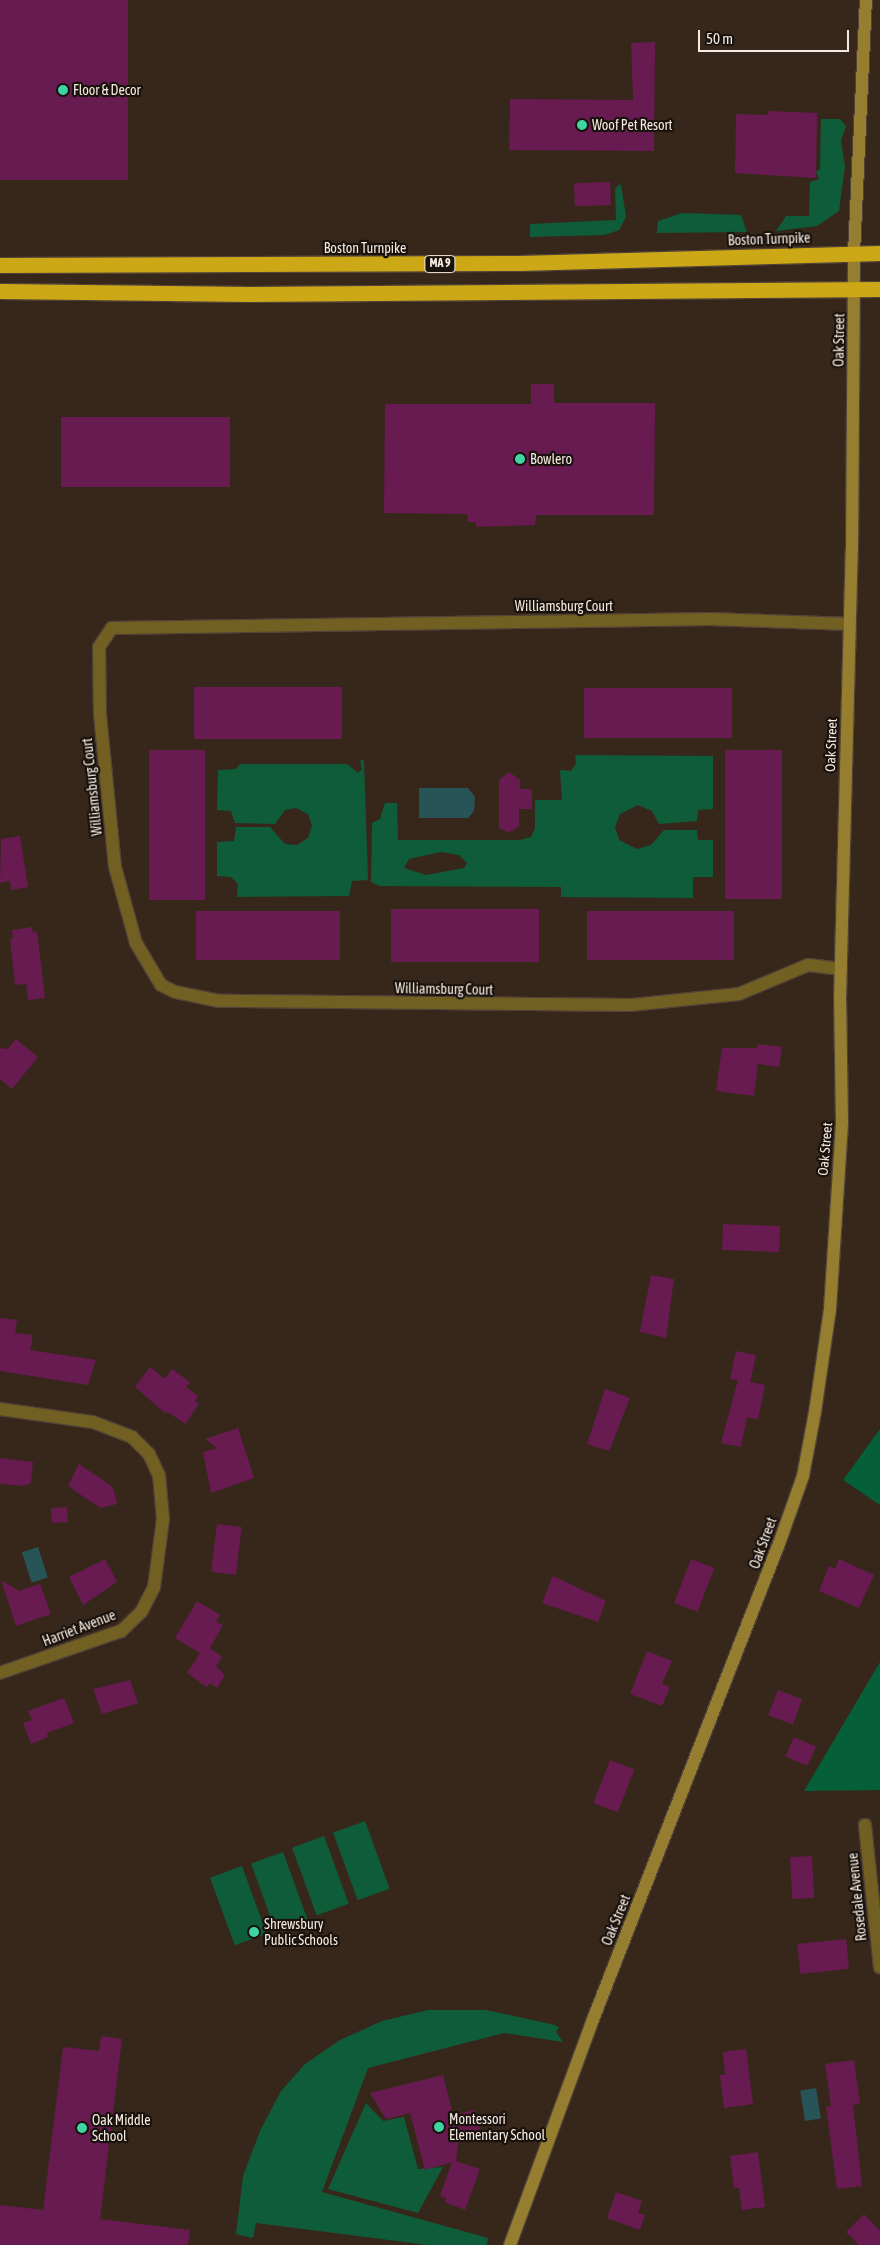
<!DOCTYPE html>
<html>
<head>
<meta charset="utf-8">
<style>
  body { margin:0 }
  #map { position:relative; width:880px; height:2245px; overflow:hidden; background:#37271b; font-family:"Asap Condensed",sans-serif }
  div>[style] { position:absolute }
  .green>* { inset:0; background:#0e5c39; transform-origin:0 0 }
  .forest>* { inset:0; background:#05603a }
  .water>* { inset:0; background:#275457; transform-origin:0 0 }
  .building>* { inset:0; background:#671b51; transform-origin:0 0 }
  .roads { filter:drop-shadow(1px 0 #524237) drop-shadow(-1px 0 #524237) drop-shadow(0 1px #524237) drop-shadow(0 -1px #524237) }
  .street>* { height:12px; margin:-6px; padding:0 6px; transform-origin:6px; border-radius:6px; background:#726022 }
  .secondary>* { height:12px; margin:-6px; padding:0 6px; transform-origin:6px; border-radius:6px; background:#957e2f }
  .highway>* { height:15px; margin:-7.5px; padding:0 7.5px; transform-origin:7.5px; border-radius:7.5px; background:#cda816 }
  .dots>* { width:14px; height:14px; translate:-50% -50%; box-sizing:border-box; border:2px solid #19120c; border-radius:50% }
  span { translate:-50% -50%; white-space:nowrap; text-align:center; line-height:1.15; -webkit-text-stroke:4.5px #19120c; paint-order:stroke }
  .shield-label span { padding:1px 4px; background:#19120c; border:1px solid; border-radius:4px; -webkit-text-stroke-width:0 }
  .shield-label { font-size:12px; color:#f5eae2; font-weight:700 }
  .poi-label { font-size:14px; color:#f5eae2 }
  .left { translate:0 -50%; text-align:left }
  .street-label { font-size:14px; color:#f5eae2 }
  .scale { position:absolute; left:698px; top:30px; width:151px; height:22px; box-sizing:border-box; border:2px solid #f5eae2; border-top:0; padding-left:6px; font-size:15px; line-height:18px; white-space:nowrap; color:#f5eae2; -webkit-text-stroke:4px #19120c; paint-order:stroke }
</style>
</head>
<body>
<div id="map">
  <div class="green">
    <div style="clip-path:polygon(821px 119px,840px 119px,846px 126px,841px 141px,845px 166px,839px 211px,817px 226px,776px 231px,786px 216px,809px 216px,810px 182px,819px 179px,816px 172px,820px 169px)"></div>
    <div style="clip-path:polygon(621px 184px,626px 217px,619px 230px,605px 235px,530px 237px,530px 224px,616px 220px,615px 188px)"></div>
    <div style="clip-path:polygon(682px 213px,741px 215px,747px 232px,657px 233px,658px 221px)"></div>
    <div style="clip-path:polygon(evenodd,575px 755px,713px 756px,713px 809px,698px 810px,697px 821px,659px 824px,652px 811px,638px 805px,620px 814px,615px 827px,619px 840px,637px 849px,651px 845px,664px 830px,697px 830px,698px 840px,713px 840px,713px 877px,693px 877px,693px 898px,561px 897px,561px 887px,380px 886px,371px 882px,372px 823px,380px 819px,385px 803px,397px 803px,398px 840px,520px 840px,531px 837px,535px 828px,535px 800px,562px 800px,560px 770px,571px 771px,576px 763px,575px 755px,441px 852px,459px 855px,467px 863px,464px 868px,426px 875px,404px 868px,409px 859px,441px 852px)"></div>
    <div style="clip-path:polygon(360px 759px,364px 761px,368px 880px,352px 881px,349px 896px,237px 897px,238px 884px,231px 877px,217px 876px,217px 842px,234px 841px,236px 827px,270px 827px,285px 844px,297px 845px,308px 838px,312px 826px,308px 814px,296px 808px,285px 810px,275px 824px,235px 823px,231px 811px,217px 810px,218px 770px,236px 769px,240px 764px,347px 764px,358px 773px,362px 769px)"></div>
    <div style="left:365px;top:1821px;width:72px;height:34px;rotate:70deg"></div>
    <div style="left:324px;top:1836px;width:72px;height:34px;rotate:70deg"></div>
    <div style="left:283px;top:1852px;width:72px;height:34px;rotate:70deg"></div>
    <div style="left:242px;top:1866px;width:72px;height:34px;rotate:70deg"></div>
    <div style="clip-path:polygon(428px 2010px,486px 2010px,551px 2024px,559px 2027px,556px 2032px,563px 2042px,504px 2033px,368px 2068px,322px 2192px,488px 2238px,487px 2245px,428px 2245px,256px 2223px,253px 2238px,236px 2234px,243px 2176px,260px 2131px,281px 2091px,305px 2064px,340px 2040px,382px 2021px)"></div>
    <div style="clip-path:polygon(366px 2103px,383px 2121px,404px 2117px,418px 2169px,443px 2167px,418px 2213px,328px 2189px)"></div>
  </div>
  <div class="forest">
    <div style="clip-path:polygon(880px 1429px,880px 1505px,843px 1480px)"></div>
    <div style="clip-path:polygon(880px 1662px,880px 1790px,804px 1791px)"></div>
  </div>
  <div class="water">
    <div style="clip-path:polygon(419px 788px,468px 788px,475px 797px,474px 811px,468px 818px,419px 818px)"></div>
    <div style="left:38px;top:1547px;width:32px;height:17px;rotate:72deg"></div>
    <div style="left:816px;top:2088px;width:31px;height:16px;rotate:81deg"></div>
  </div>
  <div class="building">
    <div style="left:0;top:0;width:128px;height:180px"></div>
    <div style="clip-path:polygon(655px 42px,654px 151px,509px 150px,510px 99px,633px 100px,631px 43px)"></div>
    <div style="clip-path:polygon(768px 111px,817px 113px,816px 178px,735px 173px,736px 114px,768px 115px)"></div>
    <div style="left:610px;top:182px;width:23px;height:36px;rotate:88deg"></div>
    <div style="clip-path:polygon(531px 384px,554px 384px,554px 403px,655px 403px,654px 515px,536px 515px,535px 525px,476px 527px,476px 522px,468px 522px,467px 514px,384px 513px,385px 404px,531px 404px)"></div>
    <div style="left:61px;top:417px;width:169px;height:70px"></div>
    <div style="left:342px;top:687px;width:52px;height:148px;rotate:90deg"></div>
    <div style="left:584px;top:688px;width:148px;height:50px"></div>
    <div style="left:149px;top:750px;width:56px;height:150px"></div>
    <div style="left:725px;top:750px;width:57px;height:149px"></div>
    <div style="clip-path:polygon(509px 772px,520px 780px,520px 789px,532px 789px,532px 809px,519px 809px,519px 826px,509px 833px,499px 828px,499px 780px)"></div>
    <div style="clip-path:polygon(20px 836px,28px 887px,11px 890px,10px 881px,0 883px,1px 839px)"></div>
    <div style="left:391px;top:909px;width:148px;height:53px"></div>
    <div style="left:196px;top:911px;width:144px;height:49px"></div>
    <div style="left:587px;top:911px;width:147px;height:49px"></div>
    <div style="clip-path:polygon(32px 927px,33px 933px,37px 932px,45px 998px,28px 1000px,26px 984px,15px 985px,10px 939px,13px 939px,12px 930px)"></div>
    <div style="clip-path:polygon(16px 1039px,38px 1057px,12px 1089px,0 1079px,0 1048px,8px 1049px)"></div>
    <div style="clip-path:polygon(757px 1044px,782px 1047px,779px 1067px,758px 1064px,754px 1096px,716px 1091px,722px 1048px,757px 1048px)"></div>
    <div style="left:723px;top:1224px;width:57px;height:26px;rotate:2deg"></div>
    <div style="clip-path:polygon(651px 1275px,674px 1279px,666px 1338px,640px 1332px)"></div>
    <div style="clip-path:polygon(0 1318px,17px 1320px,15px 1333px,33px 1335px,30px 1350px,96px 1360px,88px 1385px,0 1371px)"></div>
    <div style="clip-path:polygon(736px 1351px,756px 1355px,750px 1382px,765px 1385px,758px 1420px,747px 1417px,741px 1447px,721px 1443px,738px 1380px,730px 1379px)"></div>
    <div style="clip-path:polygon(150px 1367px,165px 1379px,172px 1369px,190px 1382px,186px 1387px,198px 1396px,195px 1401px,199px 1404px,185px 1424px,168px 1412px,166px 1414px,135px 1387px)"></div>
    <div style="clip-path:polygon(605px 1389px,630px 1398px,609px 1451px,587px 1444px)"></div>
    <div style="clip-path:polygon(238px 1428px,254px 1478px,211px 1493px,203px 1452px,217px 1448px,205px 1439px)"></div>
    <div style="clip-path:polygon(0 1458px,33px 1462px,31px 1483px,23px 1486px,0 1484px)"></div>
    <div style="clip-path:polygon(79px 1464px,113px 1487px,117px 1504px,100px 1508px,68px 1486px)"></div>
    <div style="left:67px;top:1507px;width:15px;height:16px;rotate:86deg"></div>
    <div style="left:217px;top:1524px;width:25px;height:48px;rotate:7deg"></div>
    <div style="clip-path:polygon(105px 1559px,117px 1582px,83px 1605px,69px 1577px)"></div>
    <div style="left:691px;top:1559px;width:25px;height:47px;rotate:21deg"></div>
    <div style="clip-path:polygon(839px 1559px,874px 1575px,859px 1608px,819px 1591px,829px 1566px,835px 1569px)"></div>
    <div style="clip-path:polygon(553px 1576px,606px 1601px,598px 1622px,542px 1603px)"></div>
    <div style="clip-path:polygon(1px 1580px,19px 1591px,40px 1584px,51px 1614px,16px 1626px)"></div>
    <div style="clip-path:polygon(197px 1601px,220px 1615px,216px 1622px,223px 1625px,210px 1648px,222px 1657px,216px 1666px,225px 1675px,217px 1688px,210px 1683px,207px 1687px,187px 1673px,200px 1653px,175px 1638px)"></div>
    <div style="clip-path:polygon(647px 1651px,672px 1661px,662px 1684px,670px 1687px,662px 1706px,630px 1694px)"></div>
    <div style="clip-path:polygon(130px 1680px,138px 1703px,102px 1714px,93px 1689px)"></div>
    <div style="left:778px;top:1690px;width:26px;height:27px;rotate:21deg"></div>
    <div style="clip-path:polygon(64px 1698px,74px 1723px,47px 1733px,48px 1737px,31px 1744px,23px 1723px,32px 1720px,28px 1711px)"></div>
    <div style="left:794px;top:1737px;width:24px;height:21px;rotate:24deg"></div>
    <div style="left:610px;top:1760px;width:26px;height:46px;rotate:21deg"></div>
    <div style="left:812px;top:1856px;width:42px;height:22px;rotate:87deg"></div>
    <div style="left:846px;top:1939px;width:30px;height:49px;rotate:84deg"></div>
    <div style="clip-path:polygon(101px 2036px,122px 2039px,100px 2219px,190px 2230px,188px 2245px,0 2245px,0 2205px,43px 2210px,63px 2047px,99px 2051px)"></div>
    <div style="clip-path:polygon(746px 2049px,753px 2104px,724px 2108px,720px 2075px,725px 2075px,723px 2052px)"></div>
    <div style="clip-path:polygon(854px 2060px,860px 2104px,853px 2105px,862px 2186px,837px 2189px,826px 2107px,831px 2106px,825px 2064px)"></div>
    <div style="clip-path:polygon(443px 2075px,453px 2115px,475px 2110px,481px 2133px,459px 2138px,456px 2161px,480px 2169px,465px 2210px,445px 2202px,446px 2198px,440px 2196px,452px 2162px,425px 2170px,410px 2113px,386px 2119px,370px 2093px)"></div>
    <div style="clip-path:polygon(758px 2152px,765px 2207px,742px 2210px,739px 2188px,734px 2188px,730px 2156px)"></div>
    <div style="clip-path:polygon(616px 2192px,642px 2201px,638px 2213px,645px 2215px,640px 2230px,607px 2218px)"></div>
    <div style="clip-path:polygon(864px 2214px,880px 2231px,880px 2245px,859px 2245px,846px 2232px)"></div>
  </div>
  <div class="roads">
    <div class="street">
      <div style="left:841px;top:969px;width:33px;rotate:-173deg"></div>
      <div style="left:808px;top:965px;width:75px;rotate:157.2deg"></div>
      <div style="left:739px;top:994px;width:110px;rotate:174.2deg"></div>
      <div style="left:630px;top:1005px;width:411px;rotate:-179.4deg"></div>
      <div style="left:219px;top:1001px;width:45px;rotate:-168.4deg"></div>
      <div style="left:175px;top:992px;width:16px;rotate:-153deg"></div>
      <div style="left:161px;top:985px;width:49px;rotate:-120.8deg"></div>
      <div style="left:136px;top:943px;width:79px;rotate:-105.4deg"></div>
      <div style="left:115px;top:867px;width:153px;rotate:-95.6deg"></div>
      <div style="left:100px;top:715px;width:68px;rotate:-90.8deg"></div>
      <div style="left:99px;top:647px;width:23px;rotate:-56deg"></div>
      <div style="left:112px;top:628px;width:598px;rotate:-0.86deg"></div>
      <div style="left:710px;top:619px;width:139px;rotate:2.1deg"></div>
      <div style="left:0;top:1409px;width:94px;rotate:8deg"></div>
      <div style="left:93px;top:1422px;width:42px;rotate:21deg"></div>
      <div style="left:132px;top:1437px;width:24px;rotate:45deg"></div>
      <div style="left:149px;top:1454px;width:23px;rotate:65deg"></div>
      <div style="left:159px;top:1475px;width:44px;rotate:84.8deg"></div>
      <div style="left:163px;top:1519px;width:69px;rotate:97.5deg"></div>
      <div style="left:154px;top:1587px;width:28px;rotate:117deg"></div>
      <div style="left:141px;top:1612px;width:28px;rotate:136deg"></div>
      <div style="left:121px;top:1631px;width:128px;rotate:160.9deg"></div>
      <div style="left:865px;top:1825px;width:143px;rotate:84deg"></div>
    </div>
    <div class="secondary">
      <div style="left:510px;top:2245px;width:238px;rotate:-69.8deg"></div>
      <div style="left:592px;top:2022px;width:516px;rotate:-68.65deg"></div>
      <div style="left:780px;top:1541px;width:69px;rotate:-70.5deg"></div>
      <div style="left:803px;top:1476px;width:65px;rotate:-79.4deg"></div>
      <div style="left:815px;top:1412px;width:104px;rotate:-81.7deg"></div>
      <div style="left:830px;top:1309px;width:188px;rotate:-86.3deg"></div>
      <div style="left:842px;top:1121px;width:122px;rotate:-90.9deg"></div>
      <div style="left:840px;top:999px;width:449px;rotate:-88.5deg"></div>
      <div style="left:852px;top:550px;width:297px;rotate:-89.6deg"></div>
      <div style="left:854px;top:253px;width:253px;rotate:-87.3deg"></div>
    </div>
    <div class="highway">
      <div style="left:0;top:265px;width:519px;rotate:-0.22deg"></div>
      <div style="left:519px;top:263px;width:361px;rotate:-1.6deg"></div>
      <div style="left:0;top:291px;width:249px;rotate:0.7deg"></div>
      <div style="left:249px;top:294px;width:631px;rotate:-0.45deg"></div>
    </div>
  </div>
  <div class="dots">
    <div style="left:63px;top:90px;background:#40d4a2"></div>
    <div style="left:582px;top:125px;background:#40d4a2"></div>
    <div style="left:520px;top:459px;background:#40d4a2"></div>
    <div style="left:254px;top:1932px;background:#40d4a2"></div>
    <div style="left:439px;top:2127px;background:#40d4a2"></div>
    <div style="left:82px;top:2128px;background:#40d4a2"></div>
  </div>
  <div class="shield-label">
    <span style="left:440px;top:264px">MA 9</span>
  </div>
  <div class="poi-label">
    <span class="left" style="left:73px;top:90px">Floor &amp; Decor</span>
    <span class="left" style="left:592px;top:125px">Woof Pet Resort</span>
    <span class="left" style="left:530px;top:459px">Bowlero</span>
    <span class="left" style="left:264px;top:1932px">Shrewsbury<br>Public Schools</span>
    <span class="left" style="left:449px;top:2127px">Montessori<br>Elementary School</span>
    <span class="left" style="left:92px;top:2128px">Oak Middle<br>School</span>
  </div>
  <div class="street-label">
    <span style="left:769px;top:239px;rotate:-2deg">Boston Turnpike</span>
    <span style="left:365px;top:248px">Boston Turnpike</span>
    <span style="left:839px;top:340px;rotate:-89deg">Oak Street</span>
    <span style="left:564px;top:606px">Williamsburg Court</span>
    <span style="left:831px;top:745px;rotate:-88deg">Oak Street</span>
    <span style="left:92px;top:787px;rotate:-96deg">Williamsburg Court</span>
    <span style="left:444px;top:989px;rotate:1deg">Williamsburg Court</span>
    <span style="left:825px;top:1149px;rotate:-85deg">Oak Street</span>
    <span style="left:763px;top:1543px;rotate:-70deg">Oak Street</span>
    <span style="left:79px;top:1628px;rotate:-21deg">Harriet Avenue</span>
    <span style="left:857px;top:1897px;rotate:-96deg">Rosedale Avenue</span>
    <span style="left:616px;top:1920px;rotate:-68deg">Oak Street</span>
  </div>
  <div class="scale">50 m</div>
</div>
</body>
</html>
